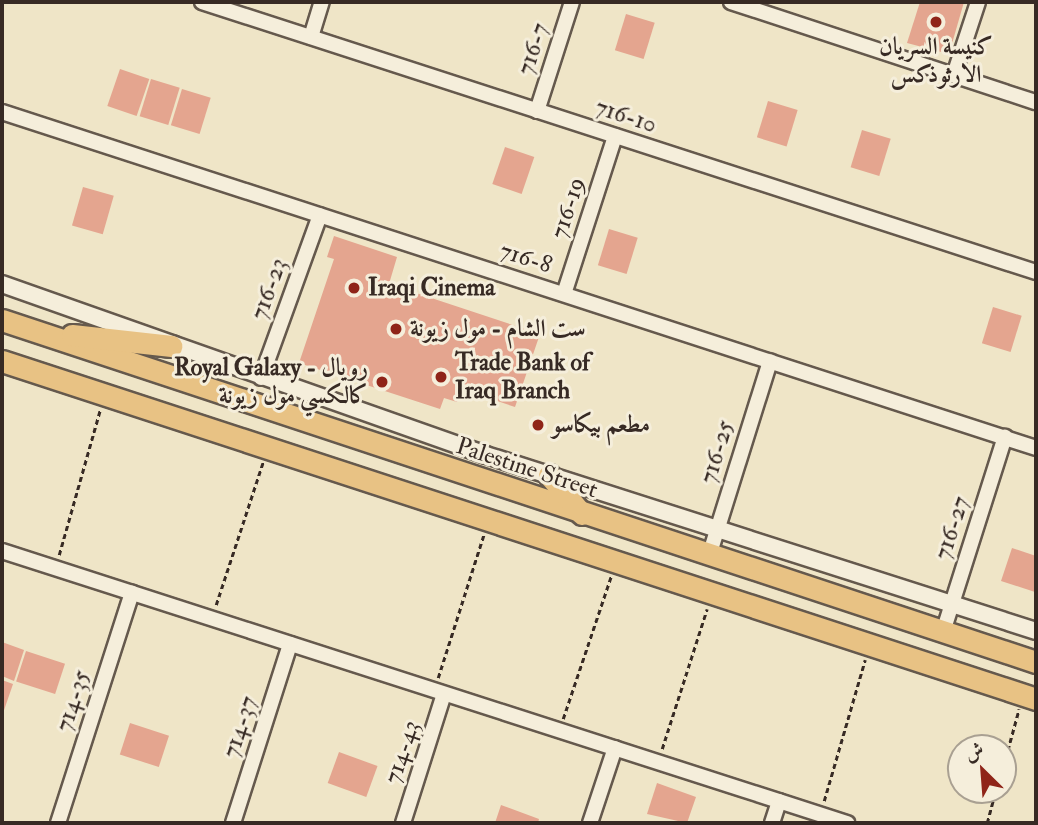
<!DOCTYPE html>
<html>
<head>
<meta charset="utf-8">
<style>
  body { margin:0 }
  #map { position:relative; width:1038px; height:825px; overflow:hidden; background:#efe5c7; font-family:"IM FELL Double Pica",Amiri,serif }
  div>[style] { position:absolute }
  .building>* { inset:0; background:#e4a58f; transform-origin:0 0 }
  .path>* { height:2.5px; margin-top:-1.25px; transform-origin:0; background:repeating-linear-gradient(90deg,#372a24 0 5px,transparent 0 8.5px) }
  .roads { filter:drop-shadow(2px 0 #65594d) drop-shadow(-2px 0 #65594d) drop-shadow(0 2px #65594d) drop-shadow(0 -2px #65594d) }
  .minor>* { height:14px; margin:-7px; padding:0 7px; transform-origin:7px; border-radius:7px; background:#f5eedb }
  .tertiary>* { height:16px; margin:-8px; padding:0 8px; transform-origin:8px; border-radius:8px; background:#f5eedb }
  .primary>* { height:21px; margin:-10.5px; padding:0 10.5px; transform-origin:10.5px; border-radius:10.5px; background:#e8c284 }
  .dots>* { width:19px; height:19px; translate:-50% -50%; box-sizing:border-box; border:4px solid #f5eedb; border-radius:50% }
  span { translate:-50% -50%; white-space:nowrap; text-align:center; line-height:1.15; -webkit-text-stroke:6px #f5eedb; paint-order:stroke }
  .poi-label { font-size:24px; color:#372a24; font-weight:700 }
  .left { translate:0 -50%; text-align:left }
  .right { translate:-100% -50%; text-align:right }
  .street-label { font-size:24px; color:#372a24 }
  .frame { position:absolute; inset:0; border:4px solid #372a24; pointer-events:none }
  .north { position:absolute; left:947px; top:734px; width:70px; height:70px; box-sizing:border-box; background:#f5eedb; border:2px solid #a9a092; border-radius:50%; rotate:335deg; font-size:19px; font-weight:700; line-height:28px; text-align:center; color:#372a24 }
  .north::after { content:''; display:block; margin:auto; width:24px; height:32px; background:#8f2418; clip-path:polygon(50% 0,100% 100%,50% 72%,0 100%) }
</style>
</head>
<body>
<div id="map">
  <div class="building">
    <div style="clip-path:polygon(920px 2px,964px 2px,949px 54px,907px 43px)"></div>
    <div style="left:626px;top:14px;width:30px;height:38px;rotate:17deg"></div>
    <div style="left:120px;top:69px;width:31px;height:39px;rotate:19deg"></div>
    <div style="left:151px;top:79px;width:30px;height:39px;rotate:17deg"></div>
    <div style="left:182px;top:89px;width:30px;height:38px;rotate:17deg"></div>
    <div style="left:768px;top:101px;width:31px;height:38px;rotate:17deg"></div>
    <div style="left:862px;top:130px;width:30px;height:39px;rotate:17deg"></div>
    <div style="left:505px;top:147px;width:31px;height:39px;rotate:19deg"></div>
    <div style="left:83px;top:187px;width:32px;height:40px;rotate:16deg"></div>
    <div style="left:609px;top:229px;width:30px;height:38px;rotate:17deg"></div>
    <div style="clip-path:polygon(334px 236px,397px 257px,389px 284px,540px 334px,515px 407px,461px 389px,457px 402px,444px 398px,440px 409px,299px 363px,334px 259px,327px 257px)"></div>
    <div style="left:993px;top:307px;width:30px;height:38px;rotate:17deg"></div>
    <div style="clip-path:polygon(1012px 548px,1036px 556px,1035px 592px,1001px 581px)"></div>
    <div style="clip-path:polygon(2px 642px,24px 650px,14px 681px,2px 676px)"></div>
    <div style="left:26px;top:651px;width:41px;height:32px;rotate:18deg"></div>
    <div style="clip-path:polygon(2px 680px,13px 684px,2px 716px)"></div>
    <div style="left:130px;top:723px;width:41px;height:33px;rotate:18deg"></div>
    <div style="left:339px;top:752px;width:41px;height:33px;rotate:20deg"></div>
    <div style="clip-path:polygon(657px 783px,696px 797px,687px 823px,647px 814px)"></div>
    <div style="clip-path:polygon(501px 805px,539px 819px,538px 823px,495px 823px)"></div>
  </div>
  <div class="path">
    <div style="left:59px;top:555px;width:151px;rotate:-74.2deg"></div>
    <div style="left:216px;top:605px;width:151px;rotate:-71.8deg"></div>
    <div style="left:438px;top:678px;width:151px;rotate:-72.3deg"></div>
    <div style="left:563px;top:719px;width:151px;rotate:-71.4deg"></div>
    <div style="left:662px;top:749px;width:147px;rotate:-72.2deg"></div>
    <div style="left:1003px;top:767px;width:60px;rotate:-74.6deg"></div>
    <div style="left:824px;top:801px;width:147px;rotate:-73.8deg"></div>
    <div style="left:987px;top:823px;width:34px;rotate:-75deg"></div>
  </div>
  <div class="roads">
    <div class="minor">
      <div style="left:202px;top:2px;width:877px;rotate:17.94deg"></div>
      <div style="left:731px;top:2px;width:321px;rotate:18.2deg"></div>
      <div style="left:311px;top:37px;width:37px;rotate:-73deg"></div>
      <div style="left:954px;top:75px;width:77px;rotate:-71.8deg"></div>
      <div style="left:537px;top:111px;width:114px;rotate:-72.2deg"></div>
      <div style="left:2px;top:112px;width:1087px;rotate:18deg"></div>
      <div style="left:564px;top:294px;width:166px;rotate:-72.1deg"></div>
      <div style="left:261px;top:378px;width:173px;rotate:-70.1deg"></div>
      <div style="left:2px;top:551px;width:888px;rotate:17.84deg"></div>
      <div style="left:709px;top:556px;width:204px;rotate:-72.6deg"></div>
      <div style="left:943px;top:632px;width:205px;rotate:-72.4deg"></div>
      <div style="left:58px;top:823px;width:242px;rotate:-72.2deg"></div>
      <div style="left:233px;top:823px;width:188px;rotate:-72.3deg"></div>
      <div style="left:403px;top:823px;width:135px;rotate:-72.4deg"></div>
      <div style="left:590px;top:823px;width:79px;rotate:-71.6deg"></div>
      <div style="left:772px;top:823px;width:23px;rotate:-72deg"></div>
    </div>
    <div class="tertiary">
      <div style="left:2px;top:284px;width:513px;rotate:19.46deg"></div>
      <div style="left:486px;top:455px;width:577px;rotate:17.74deg"></div>
    </div>
    <div class="primary">
      <div style="left:2px;top:320px;width:1089px;rotate:18.3deg"></div>
      <div style="left:72px;top:335px;width:100px;rotate:6.3deg"></div>
      <div style="left:2px;top:361px;width:1088px;rotate:18.1deg"></div>
      <div style="left:549px;top:475px;width:51px;rotate:49.8deg"></div>
    </div>
  </div>
  <div class="dots">
    <div style="left:936px;top:22px;background:#8f2418"></div>
    <div style="left:354px;top:288px;background:#8f2418"></div>
    <div style="left:396px;top:329px;background:#8f2418"></div>
    <div style="left:441px;top:377px;background:#8f2418"></div>
    <div style="left:382px;top:382px;background:#8f2418"></div>
    <div style="left:538px;top:425px;background:#8f2418"></div>
  </div>
  <div class="poi-label">
    <span style="left:936px;top:61px">كنيسة السريان<br>الارثوذكس</span>
    <span class="left" style="left:368px;top:288px">Iraqi Cinema</span>
    <span class="left" style="left:410px;top:329px">ست الشام - مول زيونة</span>
    <span class="left" style="left:455px;top:377px">Trade Bank of<br>Iraq Branch</span>
    <span class="right" style="left:368px;top:382px">Royal Galaxy - رويال<br>كالكسي مول زيونة</span>
    <span class="left" style="left:552px;top:425px">مطعم بيكاسو</span>
  </div>
  <div class="street-label">
    <span style="left:533px;top:49px;rotate:-72deg">716-7</span>
    <span style="left:626px;top:116px;rotate:18deg">716-10</span>
    <span style="left:568px;top:208px;rotate:-72deg">716-19</span>
    <span style="left:526px;top:258px;rotate:18deg">716-8</span>
    <span style="left:269px;top:289px;rotate:-70deg">716-23</span>
    <span style="left:717px;top:452px;rotate:-73deg">716-25</span>
    <span style="left:527px;top:468px;rotate:18deg">Palestine Street</span>
    <span style="left:952px;top:528px;rotate:-72deg">716-27</span>
    <span style="left:73px;top:701px;rotate:-72deg">714-35</span>
    <span style="left:240px;top:727px;rotate:-72deg">714-37</span>
    <span style="left:402px;top:752px;rotate:-72deg">714-43</span>
  </div>
  <div class="frame"></div>
  <div class="north">ش</div>
</div>
</body>
</html>
